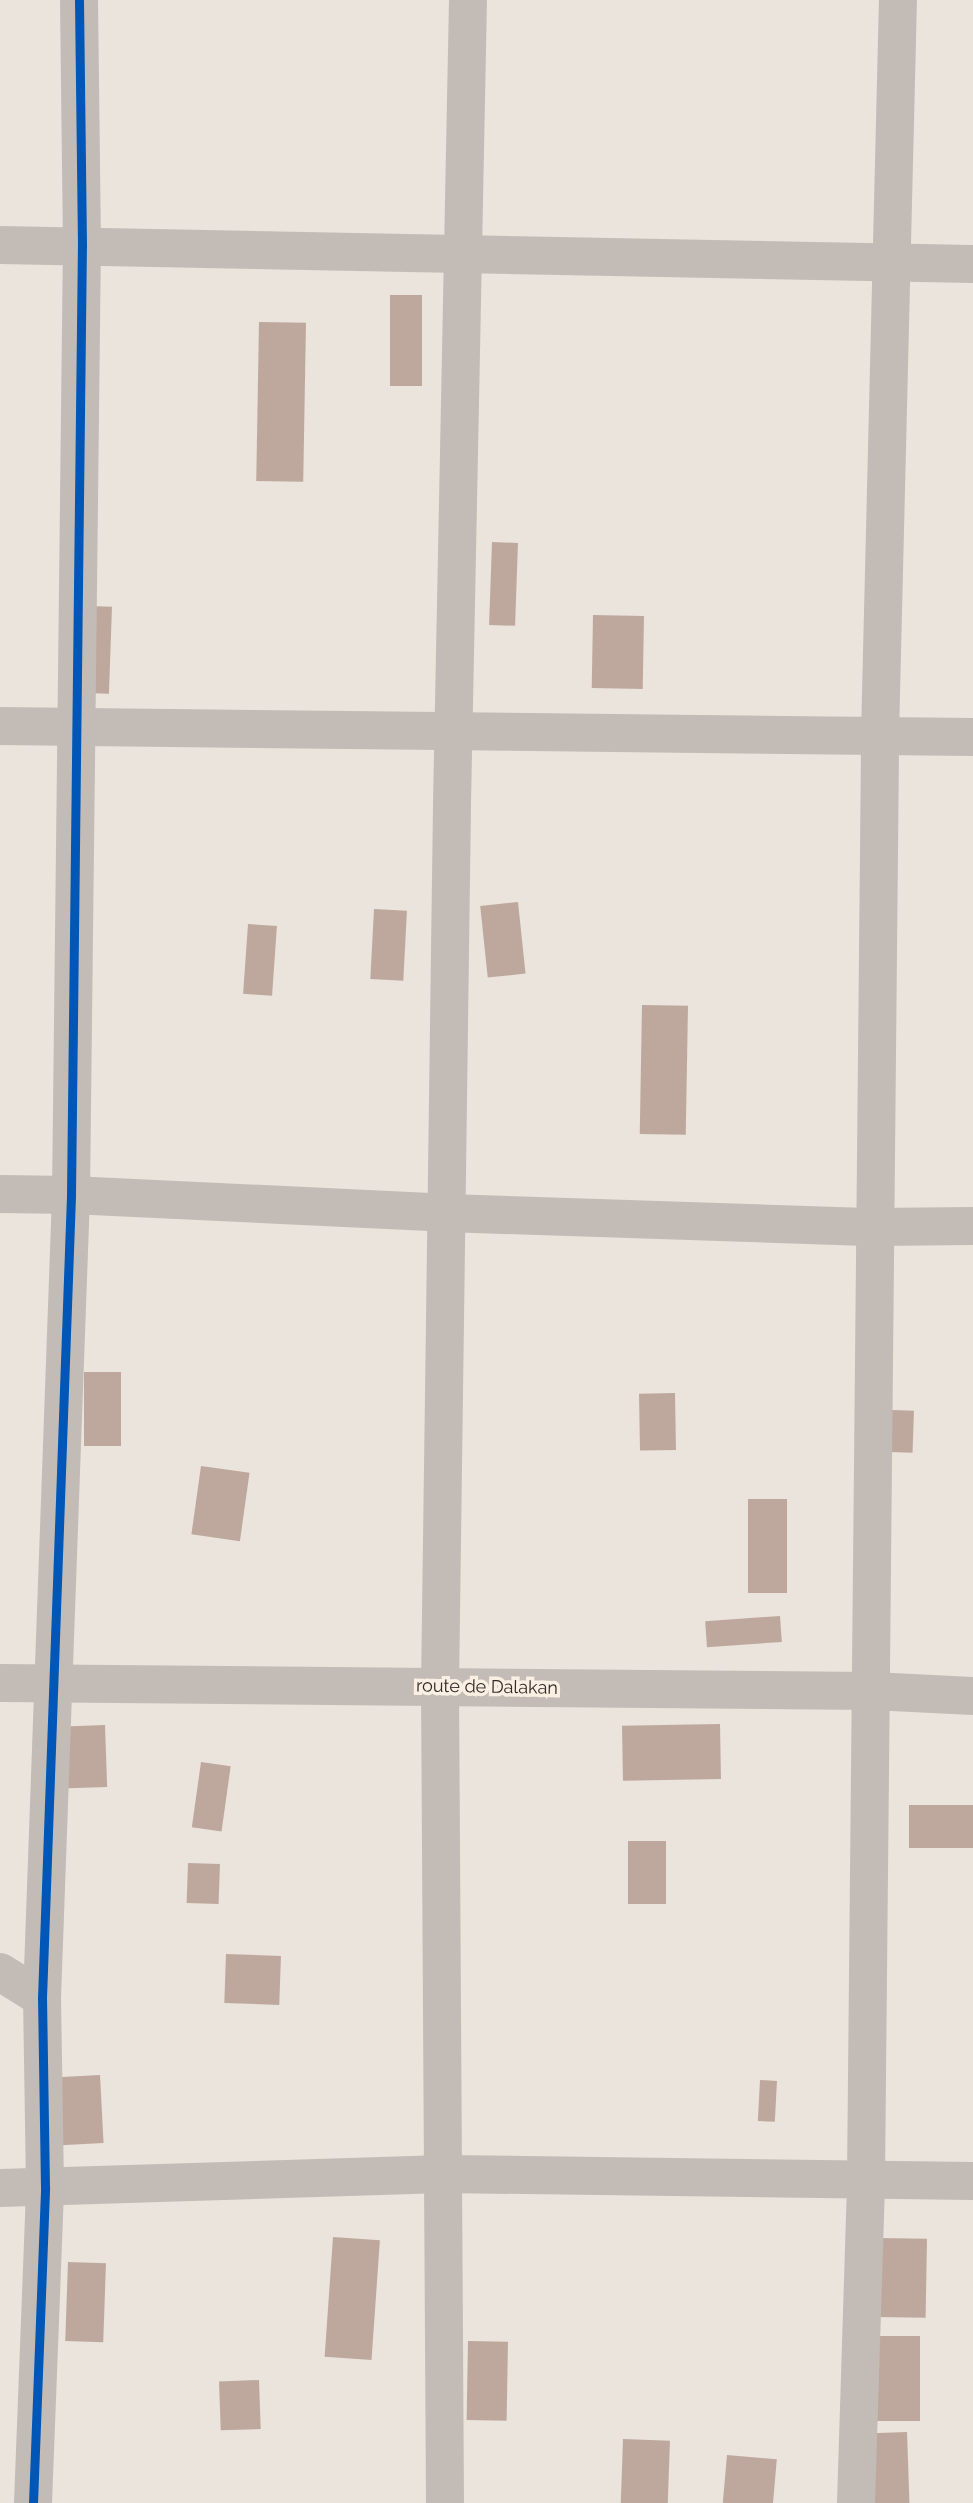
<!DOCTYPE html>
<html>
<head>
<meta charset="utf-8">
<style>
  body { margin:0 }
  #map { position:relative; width:973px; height:2503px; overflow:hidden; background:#eae4dc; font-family:Raleway,sans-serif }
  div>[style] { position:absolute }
  .building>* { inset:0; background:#bea89e; transform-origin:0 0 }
  .minor>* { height:38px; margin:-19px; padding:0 19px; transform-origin:19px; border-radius:19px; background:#c3bcb6 }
  .cycleway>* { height:9px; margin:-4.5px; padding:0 4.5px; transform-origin:4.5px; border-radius:4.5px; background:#0057b8 }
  span { translate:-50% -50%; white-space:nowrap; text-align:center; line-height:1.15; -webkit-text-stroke:7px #f9efe2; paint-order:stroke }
  .street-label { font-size:18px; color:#332a25 }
</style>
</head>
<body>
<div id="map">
  <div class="building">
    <div style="left:390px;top:295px;width:32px;height:91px"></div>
    <div style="left:259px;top:322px;width:47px;height:159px;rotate:1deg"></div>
    <div style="left:492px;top:542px;width:26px;height:83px;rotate:2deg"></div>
    <div style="left:89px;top:606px;width:23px;height:87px;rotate:2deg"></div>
    <div style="left:593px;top:615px;width:51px;height:73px;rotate:1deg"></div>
    <div style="left:518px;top:902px;width:72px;height:38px;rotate:84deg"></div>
    <div style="left:374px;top:909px;width:33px;height:70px;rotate:3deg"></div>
    <div style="left:248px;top:924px;width:29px;height:70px;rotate:4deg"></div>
    <div style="left:642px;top:1005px;width:46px;height:129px;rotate:1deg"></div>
    <div style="left:84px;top:1372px;width:37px;height:74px"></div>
    <div style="left:675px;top:1393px;width:57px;height:36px;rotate:89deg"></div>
    <div style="left:891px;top:1410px;width:23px;height:42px;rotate:2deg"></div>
    <div style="left:201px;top:1466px;width:49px;height:69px;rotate:8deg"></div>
    <div style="left:748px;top:1499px;width:39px;height:94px"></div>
    <div style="left:780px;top:1616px;width:26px;height:75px;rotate:86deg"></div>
    <div style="left:720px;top:1724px;width:55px;height:98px;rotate:89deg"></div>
    <div style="left:105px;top:1725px;width:62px;height:47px;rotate:88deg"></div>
    <div style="left:201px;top:1762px;width:30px;height:66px;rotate:8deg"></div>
    <div style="left:909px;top:1805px;width:64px;height:43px"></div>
    <div style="left:628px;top:1841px;width:38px;height:63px"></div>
    <div style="left:188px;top:1863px;width:32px;height:40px;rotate:2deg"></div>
    <div style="left:226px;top:1954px;width:55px;height:49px;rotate:2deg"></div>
    <div style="left:100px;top:2075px;width:68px;height:43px;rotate:87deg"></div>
    <div style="left:760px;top:2080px;width:17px;height:41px;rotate:3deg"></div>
    <div style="left:333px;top:2237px;width:47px;height:120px;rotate:4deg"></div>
    <div style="left:878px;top:2238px;width:49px;height:79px;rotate:1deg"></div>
    <div style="left:68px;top:2262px;width:38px;height:79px;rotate:2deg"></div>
    <div style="left:920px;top:2336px;width:85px;height:43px;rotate:90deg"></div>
    <div style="left:468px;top:2341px;width:40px;height:79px;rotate:1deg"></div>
    <div style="left:259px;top:2380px;width:49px;height:40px;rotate:88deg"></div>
    <div style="left:907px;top:2432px;width:71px;height:43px;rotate:88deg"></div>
    <div style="left:623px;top:2439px;width:47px;height:64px;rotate:2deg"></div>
    <div style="left:727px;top:2455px;width:50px;height:48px;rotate:5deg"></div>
  </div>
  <div class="minor">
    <div style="left:0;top:245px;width:973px;rotate:1.12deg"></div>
    <div style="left:0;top:726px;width:973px;rotate:0.65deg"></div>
    <div style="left:0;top:1194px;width:71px;rotate:0.8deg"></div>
    <div style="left:71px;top:1195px;width:375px;rotate:2.7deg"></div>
    <div style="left:446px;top:1213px;width:428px;rotate:1.9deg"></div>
    <div style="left:874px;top:1227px;width:99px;rotate:-0.6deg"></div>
    <div style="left:0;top:1683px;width:872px;rotate:0.53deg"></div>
    <div style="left:872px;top:1691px;width:101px;rotate:2.8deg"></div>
    <div style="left:0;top:1972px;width:49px;rotate:31.8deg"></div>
    <div style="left:0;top:2188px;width:444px;rotate:-1.8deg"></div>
    <div style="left:444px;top:2174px;width:529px;rotate:0.76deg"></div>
    <div style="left:33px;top:2503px;width:316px;rotate:-87.8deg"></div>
    <div style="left:45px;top:2187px;width:189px;rotate:-90.9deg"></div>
    <div style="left:42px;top:1998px;width:804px;rotate:-87.93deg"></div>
    <div style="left:71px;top:1195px;width:949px;rotate:-89.34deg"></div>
    <div style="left:82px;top:246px;width:246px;rotate:-90.7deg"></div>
    <div style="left:445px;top:2503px;width:816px;rotate:-90.35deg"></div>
    <div style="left:440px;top:1687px;width:883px;rotate:-89.22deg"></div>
    <div style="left:452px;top:804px;width:804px;rotate:-88.86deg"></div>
    <div style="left:856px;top:2503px;width:323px;rotate:-88.2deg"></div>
    <div style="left:866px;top:2180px;width:1445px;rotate:-89.44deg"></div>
    <div style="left:880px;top:735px;width:735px;rotate:-88.6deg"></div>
  </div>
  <div class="cycleway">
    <div style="left:33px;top:2503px;width:316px;rotate:-87.8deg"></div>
    <div style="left:45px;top:2187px;width:189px;rotate:-90.9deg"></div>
    <div style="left:42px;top:1998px;width:804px;rotate:-87.93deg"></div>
    <div style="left:71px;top:1195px;width:949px;rotate:-89.34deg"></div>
    <div style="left:82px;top:246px;width:246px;rotate:-90.7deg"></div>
  </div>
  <div class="street-label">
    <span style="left:487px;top:1687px;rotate:1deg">route de Dalakan</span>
  </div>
</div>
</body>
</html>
